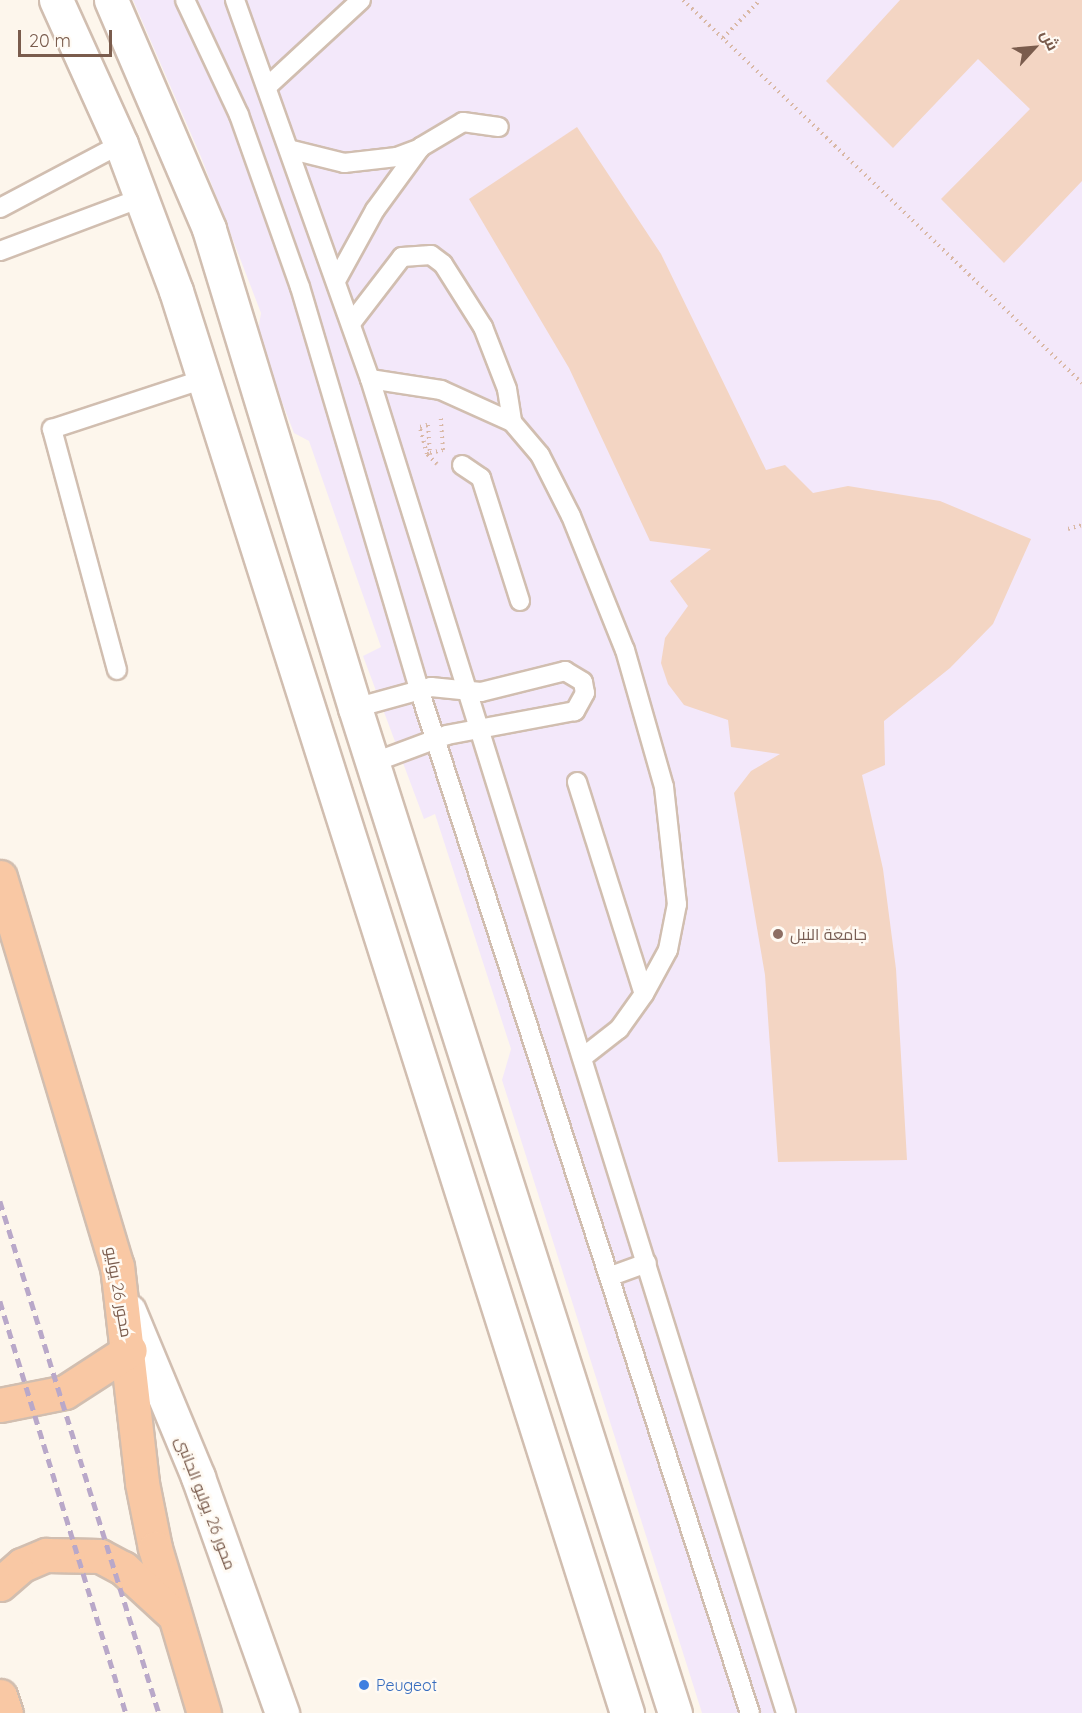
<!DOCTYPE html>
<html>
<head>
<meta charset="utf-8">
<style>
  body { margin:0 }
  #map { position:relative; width:1082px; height:1713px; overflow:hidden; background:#fdf6ec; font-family:Quicksand,Cairo,sans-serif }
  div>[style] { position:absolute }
  .education>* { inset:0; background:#f3e8fa }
  .building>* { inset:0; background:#f3d5c3 }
  .path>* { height:4px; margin-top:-2px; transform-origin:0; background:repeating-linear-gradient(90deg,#d9b8a5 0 1.5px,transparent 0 6px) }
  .roads { filter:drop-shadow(2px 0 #d1beb0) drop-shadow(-2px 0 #d1beb0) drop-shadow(0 2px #d1beb0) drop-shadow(0 -2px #d1beb0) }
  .service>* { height:18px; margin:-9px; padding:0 9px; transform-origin:9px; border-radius:9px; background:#fff }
  .minor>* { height:33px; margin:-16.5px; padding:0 16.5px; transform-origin:16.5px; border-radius:16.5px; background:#fff }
  .secondary>* { height:33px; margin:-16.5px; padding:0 16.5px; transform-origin:16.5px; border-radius:16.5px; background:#fff }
  .trunk>* { height:33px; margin:-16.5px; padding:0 16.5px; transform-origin:16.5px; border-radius:16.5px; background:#f9c8a4 }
  .rail>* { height:4.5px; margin-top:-2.25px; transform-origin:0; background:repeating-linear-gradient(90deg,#b9a8c9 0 9px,transparent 0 15px) }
  .dots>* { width:16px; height:16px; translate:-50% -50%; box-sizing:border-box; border:3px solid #fffaf3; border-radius:50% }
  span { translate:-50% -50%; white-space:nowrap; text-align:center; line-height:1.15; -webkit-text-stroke:5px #fffaf3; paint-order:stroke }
  .education-label { font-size:16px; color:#785e54 }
  .left { translate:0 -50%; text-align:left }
  .street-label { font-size:16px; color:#7a5c4d }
  .shop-label { font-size:16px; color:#366cbe }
  .north { position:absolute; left:1004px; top:18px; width:60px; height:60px; -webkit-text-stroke:4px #fffaf3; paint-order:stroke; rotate:64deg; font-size:16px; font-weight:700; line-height:24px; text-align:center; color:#7a5c4d }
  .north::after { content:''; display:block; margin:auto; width:21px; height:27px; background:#7a5c4d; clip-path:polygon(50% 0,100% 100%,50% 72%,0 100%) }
  .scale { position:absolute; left:18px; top:30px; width:94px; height:27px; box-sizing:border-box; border:3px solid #7a5c4d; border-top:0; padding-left:8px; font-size:18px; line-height:21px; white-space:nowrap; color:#7a5c4d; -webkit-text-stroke:4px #fffaf3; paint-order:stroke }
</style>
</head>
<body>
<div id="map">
  <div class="education">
    <div style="clip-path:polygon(133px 0,1082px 0,1082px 1713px,702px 1713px,502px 1080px,511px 1049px,435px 814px,424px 819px,363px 656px,381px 647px,309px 441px,294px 433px,257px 338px,261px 313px,201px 157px)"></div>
  </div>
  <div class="building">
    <div style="clip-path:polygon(900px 0,1082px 0,1082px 181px,1004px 263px,941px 199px,1030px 109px,978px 59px,893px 148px,826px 81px)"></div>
    <div style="clip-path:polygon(577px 127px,661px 254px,766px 470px,785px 465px,813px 493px,848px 486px,940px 501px,1031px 539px,993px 624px,950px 668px,884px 721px,885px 765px,862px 775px,883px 869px,896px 969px,907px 1160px,778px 1162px,765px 975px,734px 793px,751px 771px,780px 754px,731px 747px,728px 720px,684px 705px,668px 684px,661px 663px,665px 638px,688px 606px,670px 581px,711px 549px,650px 541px,569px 368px,469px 199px)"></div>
  </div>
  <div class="path">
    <div style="left:683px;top:0;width:553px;rotate:43.83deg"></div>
    <div style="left:723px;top:38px;width:53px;rotate:-45.8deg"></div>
    <div style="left:437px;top:464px;width:14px;rotate:-135deg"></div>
    <div style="left:427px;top:454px;width:28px;rotate:-105deg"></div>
    <div style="left:420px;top:427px;width:8px;rotate:-14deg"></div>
    <div style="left:428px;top:425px;width:28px;rotate:86deg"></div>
    <div style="left:430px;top:453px;width:13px;rotate:-13deg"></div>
    <div style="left:443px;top:450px;width:32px;rotate:-94deg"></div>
    <div style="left:1068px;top:529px;width:15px;rotate:-16deg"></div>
  </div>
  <div class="roads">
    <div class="service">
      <div style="left:185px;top:0;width:127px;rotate:64.8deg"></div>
      <div style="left:239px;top:115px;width:182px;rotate:70.5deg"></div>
      <div style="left:300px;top:287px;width:419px;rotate:73.5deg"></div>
      <div style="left:419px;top:689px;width:1076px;rotate:72.09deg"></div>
      <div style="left:235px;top:0;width:402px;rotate:70.4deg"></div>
      <div style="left:370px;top:379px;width:1397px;rotate:72.68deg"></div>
      <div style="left:269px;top:85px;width:125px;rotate:-42.7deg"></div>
      <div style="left:292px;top:150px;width:54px;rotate:14deg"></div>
      <div style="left:344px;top:163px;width:53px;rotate:-6.5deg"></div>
      <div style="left:397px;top:157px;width:25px;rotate:-21deg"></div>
      <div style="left:0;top:208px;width:137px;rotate:-27.9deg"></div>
      <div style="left:0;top:251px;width:151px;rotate:-20.6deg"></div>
      <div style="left:337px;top:279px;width:79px;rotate:-61.2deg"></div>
      <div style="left:375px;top:210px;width:78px;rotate:-53.9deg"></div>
      <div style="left:421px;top:147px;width:49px;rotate:-30.8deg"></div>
      <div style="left:463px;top:122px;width:36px;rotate:8deg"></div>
      <div style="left:352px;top:322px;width:82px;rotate:-52.4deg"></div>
      <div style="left:402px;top:257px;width:29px;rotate:-4deg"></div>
      <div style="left:431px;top:255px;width:15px;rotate:37deg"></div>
      <div style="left:443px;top:264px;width:75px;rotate:57.6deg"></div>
      <div style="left:483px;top:327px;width:66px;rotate:68.8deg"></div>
      <div style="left:507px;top:389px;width:33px;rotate:81deg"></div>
      <div style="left:370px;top:379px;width:72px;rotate:8.8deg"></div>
      <div style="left:441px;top:390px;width:78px;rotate:24.3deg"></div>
      <div style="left:512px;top:422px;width:43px;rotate:49.7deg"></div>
      <div style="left:540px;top:455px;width:68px;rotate:63.1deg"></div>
      <div style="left:571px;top:516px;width:144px;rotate:68.1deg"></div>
      <div style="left:625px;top:650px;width:142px;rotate:74.1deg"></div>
      <div style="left:664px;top:787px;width:118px;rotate:83.7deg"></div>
      <div style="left:677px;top:904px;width:47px;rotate:101.1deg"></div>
      <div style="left:668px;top:950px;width:50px;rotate:118.6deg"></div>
      <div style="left:644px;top:994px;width:43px;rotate:125.5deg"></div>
      <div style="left:619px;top:1029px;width:46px;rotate:142.1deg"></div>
      <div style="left:462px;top:465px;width:23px;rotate:34deg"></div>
      <div style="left:481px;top:478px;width:129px;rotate:72.4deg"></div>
      <div style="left:117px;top:670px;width:250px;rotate:-105.1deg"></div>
      <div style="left:52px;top:429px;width:160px;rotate:-18.2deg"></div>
      <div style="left:355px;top:708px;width:79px;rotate:-15.4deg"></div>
      <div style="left:431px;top:687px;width:50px;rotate:5.7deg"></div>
      <div style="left:481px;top:692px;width:87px;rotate:-14deg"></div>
      <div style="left:565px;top:671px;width:21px;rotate:31deg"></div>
      <div style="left:583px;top:682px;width:11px;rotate:80deg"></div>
      <div style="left:585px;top:693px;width:21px;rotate:119deg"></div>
      <div style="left:575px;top:711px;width:130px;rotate:169.4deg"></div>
      <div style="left:447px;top:735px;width:80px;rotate:159.5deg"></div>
      <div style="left:577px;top:782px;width:222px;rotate:72.5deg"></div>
      <div style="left:611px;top:1276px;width:38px;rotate:-20deg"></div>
    </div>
    <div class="minor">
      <div style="left:56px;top:0;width:158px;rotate:65.7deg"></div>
      <div style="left:121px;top:144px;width:157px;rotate:69.5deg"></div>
      <div style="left:176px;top:291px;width:1492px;rotate:72.4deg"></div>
      <div style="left:111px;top:0;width:249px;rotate:66.8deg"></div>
      <div style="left:209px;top:229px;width:501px;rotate:73.05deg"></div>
      <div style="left:355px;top:708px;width:1055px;rotate:72.34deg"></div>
    </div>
    <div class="secondary">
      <div style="left:129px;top:1311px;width:180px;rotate:67.4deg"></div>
      <div style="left:198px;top:1477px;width:251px;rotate:70.4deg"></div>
    </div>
    <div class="trunk">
      <div style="left:0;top:877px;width:406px;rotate:73.3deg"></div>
      <div style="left:117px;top:1266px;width:218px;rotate:83.4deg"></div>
      <div style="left:142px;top:1483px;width:66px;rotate:78.7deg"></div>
      <div style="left:155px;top:1548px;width:172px;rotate:73.5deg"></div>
      <div style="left:0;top:1405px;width:66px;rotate:-11.3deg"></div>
      <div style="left:65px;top:1392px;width:77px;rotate:-32.9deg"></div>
      <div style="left:0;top:1584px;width:29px;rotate:-41deg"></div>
      <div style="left:22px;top:1565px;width:26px;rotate:-23deg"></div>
      <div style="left:46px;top:1555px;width:54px;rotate:1.1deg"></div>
      <div style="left:100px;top:1556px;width:26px;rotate:28deg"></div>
      <div style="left:123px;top:1568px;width:69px;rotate:42.7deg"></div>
      <div style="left:0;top:1696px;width:18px;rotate:71deg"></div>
    </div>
  </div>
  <div class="rail">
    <div style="left:0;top:1201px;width:536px;rotate:72.75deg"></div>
    <div style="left:0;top:1301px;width:431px;rotate:73deg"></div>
  </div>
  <div class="dots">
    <div style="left:778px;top:934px;background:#8d6e63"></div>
    <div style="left:364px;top:1685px;background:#3f7fe0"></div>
  </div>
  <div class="education-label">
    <span class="left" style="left:790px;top:934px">جامعة النيل</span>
  </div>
  <div class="street-label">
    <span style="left:119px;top:1292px;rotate:80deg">محور 26 يوليو</span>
    <span style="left:206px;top:1503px;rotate:69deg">محور 26 يوليو الجانبى</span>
  </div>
  <div class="shop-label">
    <span class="left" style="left:376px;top:1685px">Peugeot</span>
  </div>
  <div class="north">ش</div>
  <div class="scale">20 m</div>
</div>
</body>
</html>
